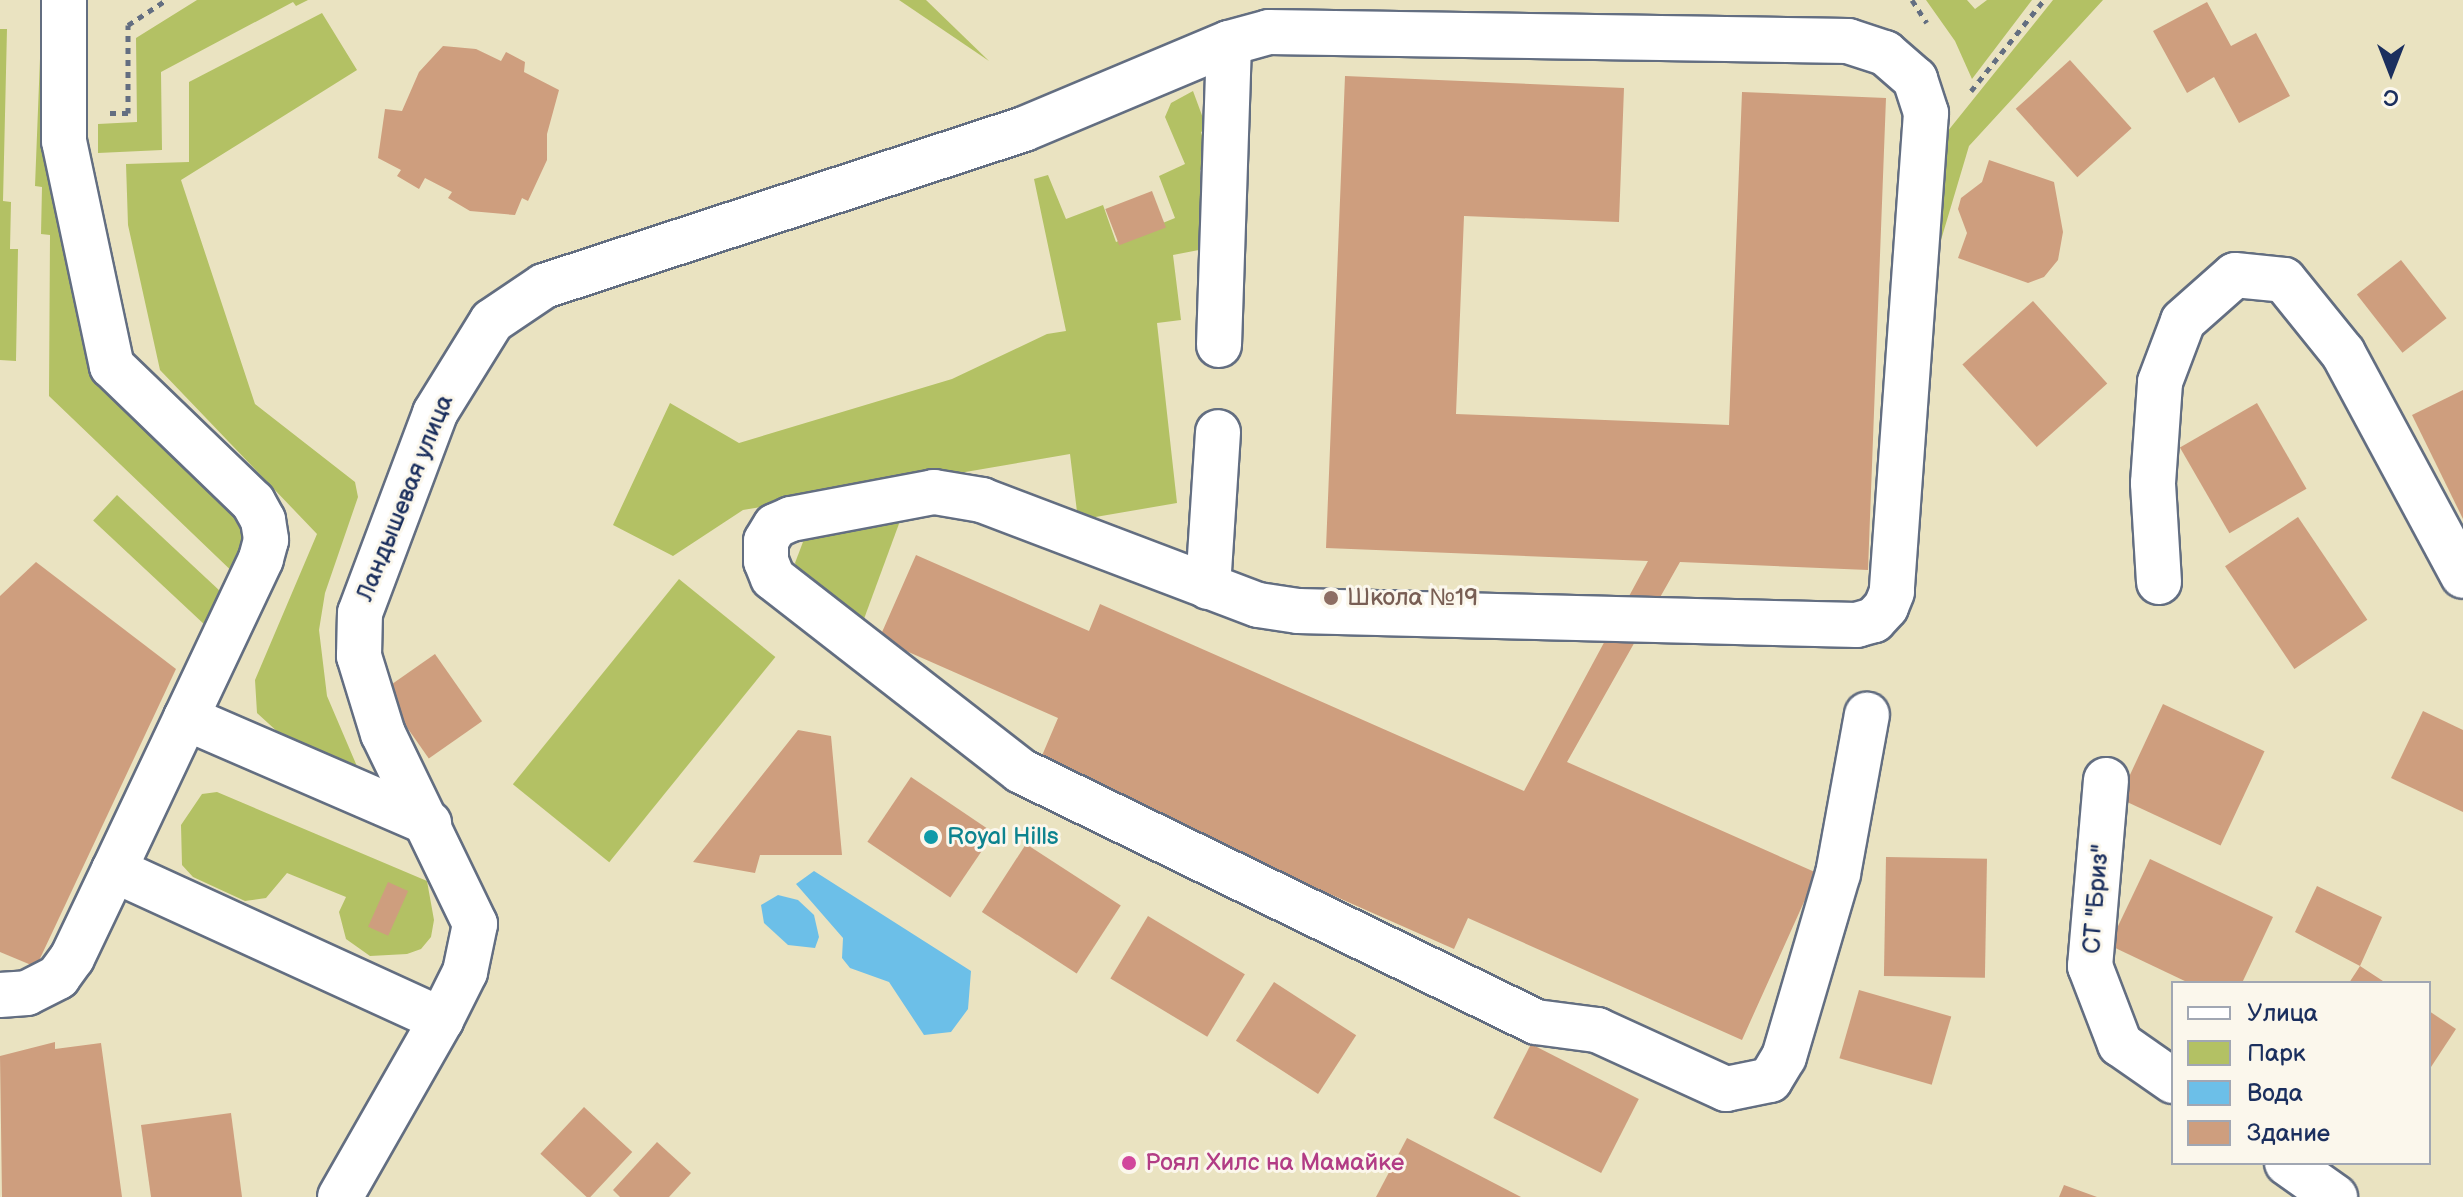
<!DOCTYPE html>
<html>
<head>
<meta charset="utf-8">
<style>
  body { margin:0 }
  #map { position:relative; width:2463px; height:1197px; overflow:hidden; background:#eae3c1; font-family:"Balsamiq Sans",sans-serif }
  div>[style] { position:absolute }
  .green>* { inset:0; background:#b3c164; transform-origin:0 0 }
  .water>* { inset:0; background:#6cbfe8 }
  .building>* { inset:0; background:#ce9e7e; transform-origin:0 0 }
  .path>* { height:5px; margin-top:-2.5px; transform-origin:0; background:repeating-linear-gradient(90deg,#636e81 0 6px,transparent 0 12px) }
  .roads { filter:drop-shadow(2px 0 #636e81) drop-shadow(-2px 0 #636e81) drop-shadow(0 2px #636e81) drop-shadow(0 -2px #636e81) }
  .minor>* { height:44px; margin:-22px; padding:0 22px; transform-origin:22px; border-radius:22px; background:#fff }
  .dots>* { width:22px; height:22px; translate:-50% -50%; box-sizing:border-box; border:4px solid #fbf7ec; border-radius:50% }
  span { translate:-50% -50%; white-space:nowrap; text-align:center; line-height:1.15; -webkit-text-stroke:6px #fbf7ec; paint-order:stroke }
  .street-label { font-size:24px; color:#1b2f5e }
  .education-label { font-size:24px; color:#785e54 }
  .left { translate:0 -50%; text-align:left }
  .culture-label { font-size:24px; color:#0d838f }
  .hotel-label { font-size:24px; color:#b23c85 }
  .legend { position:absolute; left:2171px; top:981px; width:260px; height:184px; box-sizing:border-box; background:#fbf7ec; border:2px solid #a1a7b3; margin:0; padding:10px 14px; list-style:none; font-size:24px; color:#1b2f5e }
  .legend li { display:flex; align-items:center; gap:16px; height:40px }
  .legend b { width:40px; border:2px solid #a1a7b3 }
  .north { position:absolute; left:2351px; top:32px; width:80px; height:80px; -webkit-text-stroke:6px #fbf7ec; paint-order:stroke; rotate:180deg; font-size:22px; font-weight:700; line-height:32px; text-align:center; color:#1b2f5e }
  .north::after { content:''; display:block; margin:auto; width:28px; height:36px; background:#1b2f5e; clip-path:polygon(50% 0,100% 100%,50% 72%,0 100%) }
</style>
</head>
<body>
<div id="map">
  <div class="green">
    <div style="clip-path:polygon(197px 0,308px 0,296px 6px,293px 2px,161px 72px,162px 150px,98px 153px,98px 124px,137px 122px,136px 38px)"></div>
    <div style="clip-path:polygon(899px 0,926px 0,989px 61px)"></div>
    <div style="clip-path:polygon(1926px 0,1967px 0,1975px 9px,1987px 0,2032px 0,1972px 79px,1955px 41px)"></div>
    <div style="clip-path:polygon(2053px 0,2103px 0,1969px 146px,1941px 240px,1943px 137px)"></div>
    <div style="clip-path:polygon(322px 13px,357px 70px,181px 180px,255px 404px,355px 482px,358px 497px,325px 593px,319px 630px,327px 696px,359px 771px,280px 734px,257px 713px,255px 680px,317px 534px,160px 370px,128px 225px,126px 164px,189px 162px,189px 82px)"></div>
    <div style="clip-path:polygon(0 29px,7px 29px,3px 201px,11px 202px,10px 249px,18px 249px,16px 361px,0 360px)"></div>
    <div style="clip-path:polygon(41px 33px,94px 371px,244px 515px,250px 531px,240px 579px,49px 396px,50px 235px,41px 234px,42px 187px,35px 186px)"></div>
    <div style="clip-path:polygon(1193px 91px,1207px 129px,1201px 132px,1211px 166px,1200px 170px,1204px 249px,1173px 255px,1181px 320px,1157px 323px,1177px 503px,1078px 520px,1070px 454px,743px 510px,673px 556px,613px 525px,670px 403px,739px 443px,952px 379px,1047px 334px,1066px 331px,1034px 179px,1048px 175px,1066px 219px,1103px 205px,1116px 242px,1175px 218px,1159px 176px,1185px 164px,1165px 117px,1171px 103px)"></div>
    <div style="left:117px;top:495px;width:154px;height:35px;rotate:43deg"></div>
    <div style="clip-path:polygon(900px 521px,861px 627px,801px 575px,795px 563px,806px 534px)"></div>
    <div style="left:679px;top:579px;width:124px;height:264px;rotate:39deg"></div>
    <div style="clip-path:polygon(217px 792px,427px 881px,434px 920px,431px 937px,421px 949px,407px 954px,370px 956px,346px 939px,339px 912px,346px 897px,287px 873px,266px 898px,245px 901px,193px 877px,182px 865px,181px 825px,202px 794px)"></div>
  </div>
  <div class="water">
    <div style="clip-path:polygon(814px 871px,971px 971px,968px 1009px,951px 1032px,924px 1035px,889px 982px,850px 968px,842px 958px,843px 938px,796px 884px)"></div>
    <div style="clip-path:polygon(778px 895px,798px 900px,814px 915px,819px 937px,815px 948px,788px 945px,764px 923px,761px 905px)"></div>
  </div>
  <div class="building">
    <div style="clip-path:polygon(2207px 2px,2231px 46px,2256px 33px,2290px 96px,2239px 123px,2214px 77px,2187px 93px,2153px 31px)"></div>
    <div style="clip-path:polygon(443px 46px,476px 49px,501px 61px,506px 52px,525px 62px,524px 72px,559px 90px,547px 134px,547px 160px,528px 201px,522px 198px,515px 215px,470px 211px,448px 198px,452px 192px,425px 178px,419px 189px,397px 176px,401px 170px,378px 158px,385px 109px,402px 111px,419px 72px)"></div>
    <div style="left:2070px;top:60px;width:92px;height:73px;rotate:48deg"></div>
    <div style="clip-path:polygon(1345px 76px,1624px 88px,1619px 222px,1464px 216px,1456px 414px,1729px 425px,1742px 92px,1886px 98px,1868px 570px,1680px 562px,1567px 762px,1817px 873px,1742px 1040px,1468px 918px,1454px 949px,1038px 765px,1058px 718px,879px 639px,916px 555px,1089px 631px,1100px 604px,1524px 791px,1648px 561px,1326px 548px)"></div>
    <div style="clip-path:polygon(1989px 160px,2054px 182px,2063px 232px,2058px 260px,2044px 277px,2028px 283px,1958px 258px,1967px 233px,1958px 209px,1961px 198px,1982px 182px)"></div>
    <div style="left:1152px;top:191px;width:39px;height:50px;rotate:69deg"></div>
    <div style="left:2401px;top:260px;width:74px;height:56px;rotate:52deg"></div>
    <div style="left:2033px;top:301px;width:111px;height:95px;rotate:48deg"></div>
    <div style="clip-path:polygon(2463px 390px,2463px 519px,2412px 415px)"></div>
    <div style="left:2257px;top:403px;width:99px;height:89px;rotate:60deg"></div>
    <div style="left:2298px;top:517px;width:124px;height:88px;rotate:56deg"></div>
    <div style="clip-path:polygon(36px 562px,176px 669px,36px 967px,0 952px,0 596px)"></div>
    <div style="left:435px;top:654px;width:82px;height:65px;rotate:55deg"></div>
    <div style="left:2163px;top:704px;width:112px;height:104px;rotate:25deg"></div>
    <div style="clip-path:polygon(2423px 711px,2463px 730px,2463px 812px,2391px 778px)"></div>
    <div style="clip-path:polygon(798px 730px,831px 736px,842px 855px,760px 855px,755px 873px,693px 862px)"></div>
    <div style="left:911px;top:777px;width:100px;height:78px;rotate:34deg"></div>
    <div style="left:1026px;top:844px;width:113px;height:81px;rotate:33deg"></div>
    <div style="left:1886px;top:857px;width:101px;height:119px;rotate:1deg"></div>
    <div style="clip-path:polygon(2150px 859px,2273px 917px,2242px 983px,2189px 983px,2109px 945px)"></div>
    <div style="left:388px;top:882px;width:22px;height:49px;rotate:24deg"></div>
    <div style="clip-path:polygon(2317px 886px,2382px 917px,2360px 966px,2386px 983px,2349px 983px,2360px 966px,2295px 932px)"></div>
    <div style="left:1148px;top:916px;width:113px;height:73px;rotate:31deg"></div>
    <div style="left:1274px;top:982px;width:98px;height:70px;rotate:33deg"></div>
    <div style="left:1859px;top:990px;width:96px;height:71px;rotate:16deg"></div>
    <div style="clip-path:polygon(2429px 1011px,2456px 1029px,2429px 1070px)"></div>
    <div style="clip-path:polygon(55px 1042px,55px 1049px,101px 1043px,122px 1197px,2px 1197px,0 1056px)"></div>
    <div style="left:1531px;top:1044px;width:121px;height:83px;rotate:27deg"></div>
    <div style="left:584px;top:1107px;width:66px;height:64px;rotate:43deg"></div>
    <div style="clip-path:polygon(231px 1113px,242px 1197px,151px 1197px,141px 1125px)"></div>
    <div style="clip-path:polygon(1407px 1138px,1521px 1197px,1376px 1197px)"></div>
    <div style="clip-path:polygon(657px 1142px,691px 1173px,669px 1197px,620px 1197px,613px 1190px)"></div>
    <div style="clip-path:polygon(2064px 1185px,2097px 1197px,2059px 1197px)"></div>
  </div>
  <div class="path">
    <div style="left:1912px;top:0;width:27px;rotate:57deg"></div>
    <div style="left:1971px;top:91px;width:117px;rotate:-51.3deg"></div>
    <div style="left:110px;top:113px;width:18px"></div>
    <div style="left:128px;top:113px;width:88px;rotate:-90deg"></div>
    <div style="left:128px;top:25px;width:45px;rotate:-33.3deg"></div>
  </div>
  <div class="roads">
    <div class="minor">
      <div style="left:64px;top:0;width:141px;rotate:90deg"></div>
      <div style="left:64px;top:141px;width:230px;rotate:78deg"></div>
      <div style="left:112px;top:366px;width:196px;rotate:44deg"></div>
      <div style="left:253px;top:502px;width:21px;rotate:61deg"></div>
      <div style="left:263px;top:520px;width:20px;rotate:81deg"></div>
      <div style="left:266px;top:540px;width:20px;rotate:105deg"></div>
      <div style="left:261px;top:559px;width:176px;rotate:115.3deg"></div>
      <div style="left:186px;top:718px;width:265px;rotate:23.4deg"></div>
      <div style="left:1219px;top:345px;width:302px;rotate:-88.1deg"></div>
      <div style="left:2159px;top:582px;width:99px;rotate:-93.5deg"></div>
      <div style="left:2153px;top:483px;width:101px;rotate:-86deg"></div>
      <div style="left:2160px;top:382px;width:65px;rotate:-69.3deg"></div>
      <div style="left:2183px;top:321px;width:69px;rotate:-41.5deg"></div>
      <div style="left:2235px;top:275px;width:49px;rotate:5.8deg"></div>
      <div style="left:2284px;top:280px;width:94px;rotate:51.1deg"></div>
      <div style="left:2343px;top:353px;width:253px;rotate:61.7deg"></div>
      <div style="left:1208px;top:587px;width:155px;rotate:-86.3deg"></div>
      <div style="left:2106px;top:780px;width:187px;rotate:94.9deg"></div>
      <div style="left:2090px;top:966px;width:84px;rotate:69deg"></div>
      <div style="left:2120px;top:1044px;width:65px;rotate:34.9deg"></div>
      <div style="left:114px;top:870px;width:168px;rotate:-64.7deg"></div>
      <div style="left:0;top:995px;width:27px;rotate:-4deg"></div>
      <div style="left:27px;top:993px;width:35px;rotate:-27deg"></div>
      <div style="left:58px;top:977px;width:24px;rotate:-54deg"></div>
      <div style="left:72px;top:958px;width:98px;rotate:-64.5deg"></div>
      <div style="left:114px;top:870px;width:360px;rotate:24.6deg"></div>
      <div style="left:2287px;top:1163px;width:59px;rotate:35.3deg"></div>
      <div style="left:340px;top:1197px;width:204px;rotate:-60.3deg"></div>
      <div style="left:441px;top:1020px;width:54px;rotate:-63.4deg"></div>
      <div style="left:465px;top:972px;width:49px;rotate:-78.2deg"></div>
      <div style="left:475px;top:924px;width:211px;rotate:-115.8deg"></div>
      <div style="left:383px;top:734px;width:82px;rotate:-107.1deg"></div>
      <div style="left:359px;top:656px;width:43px;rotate:-88.7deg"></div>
      <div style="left:360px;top:613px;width:214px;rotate:-69.4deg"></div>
      <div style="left:435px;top:413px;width:108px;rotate:-58.2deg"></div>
      <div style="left:492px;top:321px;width:63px;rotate:-33.9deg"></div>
      <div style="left:544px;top:286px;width:505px;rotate:-18.11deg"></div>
      <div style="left:1024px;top:129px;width:222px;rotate:-22.8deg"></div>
      <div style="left:1229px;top:43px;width:41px;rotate:-15.4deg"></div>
      <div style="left:1269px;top:32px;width:579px;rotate:0.89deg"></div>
      <div style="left:1848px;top:41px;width:39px;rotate:18deg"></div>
      <div style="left:1885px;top:53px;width:40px;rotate:41deg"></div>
      <div style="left:1915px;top:79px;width:36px;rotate:72deg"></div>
      <div style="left:1926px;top:113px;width:480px;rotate:94.1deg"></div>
      <div style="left:1892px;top:592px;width:16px;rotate:112deg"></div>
      <div style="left:1886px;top:607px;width:18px;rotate:133deg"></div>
      <div style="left:1874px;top:620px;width:18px;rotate:164deg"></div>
      <div style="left:1857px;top:625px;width:559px;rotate:-178.57deg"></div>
      <div style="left:1298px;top:611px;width:40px;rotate:-171.5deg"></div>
      <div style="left:1258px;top:605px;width:295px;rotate:-159.2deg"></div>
      <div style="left:982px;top:500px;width:49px;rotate:-170.5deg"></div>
      <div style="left:934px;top:492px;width:146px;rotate:169.3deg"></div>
      <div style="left:791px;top:519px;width:17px;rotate:156deg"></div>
      <div style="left:775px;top:526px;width:17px;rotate:121deg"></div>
      <div style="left:766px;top:541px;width:20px;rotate:90deg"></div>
      <div style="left:766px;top:561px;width:18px;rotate:68deg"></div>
      <div style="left:773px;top:578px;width:314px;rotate:37.9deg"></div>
      <div style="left:1021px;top:771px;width:573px;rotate:25.98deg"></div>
      <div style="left:1536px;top:1022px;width:62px;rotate:7.5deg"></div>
      <div style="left:1597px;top:1030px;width:142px;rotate:24.6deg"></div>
      <div style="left:1726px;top:1089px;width:45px;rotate:-11.6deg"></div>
      <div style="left:1770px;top:1080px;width:27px;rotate:-59deg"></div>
      <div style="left:1784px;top:1057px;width:191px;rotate:-73.6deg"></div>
      <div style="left:1838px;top:874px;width:162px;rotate:-79.7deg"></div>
    </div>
  </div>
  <div class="dots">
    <div style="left:1331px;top:598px;background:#8d6e63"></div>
    <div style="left:931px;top:837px;background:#0f9aa8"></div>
    <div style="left:1129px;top:1163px;background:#d1479c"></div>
  </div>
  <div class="street-label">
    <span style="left:405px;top:498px;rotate:-68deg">Ландышевая улица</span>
    <span style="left:2096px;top:899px;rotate:-85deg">СТ "Бриз"</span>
  </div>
  <div class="education-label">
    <span class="left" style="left:1347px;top:598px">Школа №19</span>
  </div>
  <div class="culture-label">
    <span class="left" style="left:947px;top:837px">Royal Hills</span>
  </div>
  <div class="hotel-label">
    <span class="left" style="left:1145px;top:1163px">Роял Хилс на Мамайке</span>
  </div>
  <ul class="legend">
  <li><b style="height:10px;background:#fff"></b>Улица</li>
  <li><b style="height:22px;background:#b3c164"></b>Парк</li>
  <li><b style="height:22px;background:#6cbfe8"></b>Вода</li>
  <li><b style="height:22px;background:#ce9e7e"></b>Здание</li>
  </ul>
  <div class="north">С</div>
</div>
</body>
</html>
